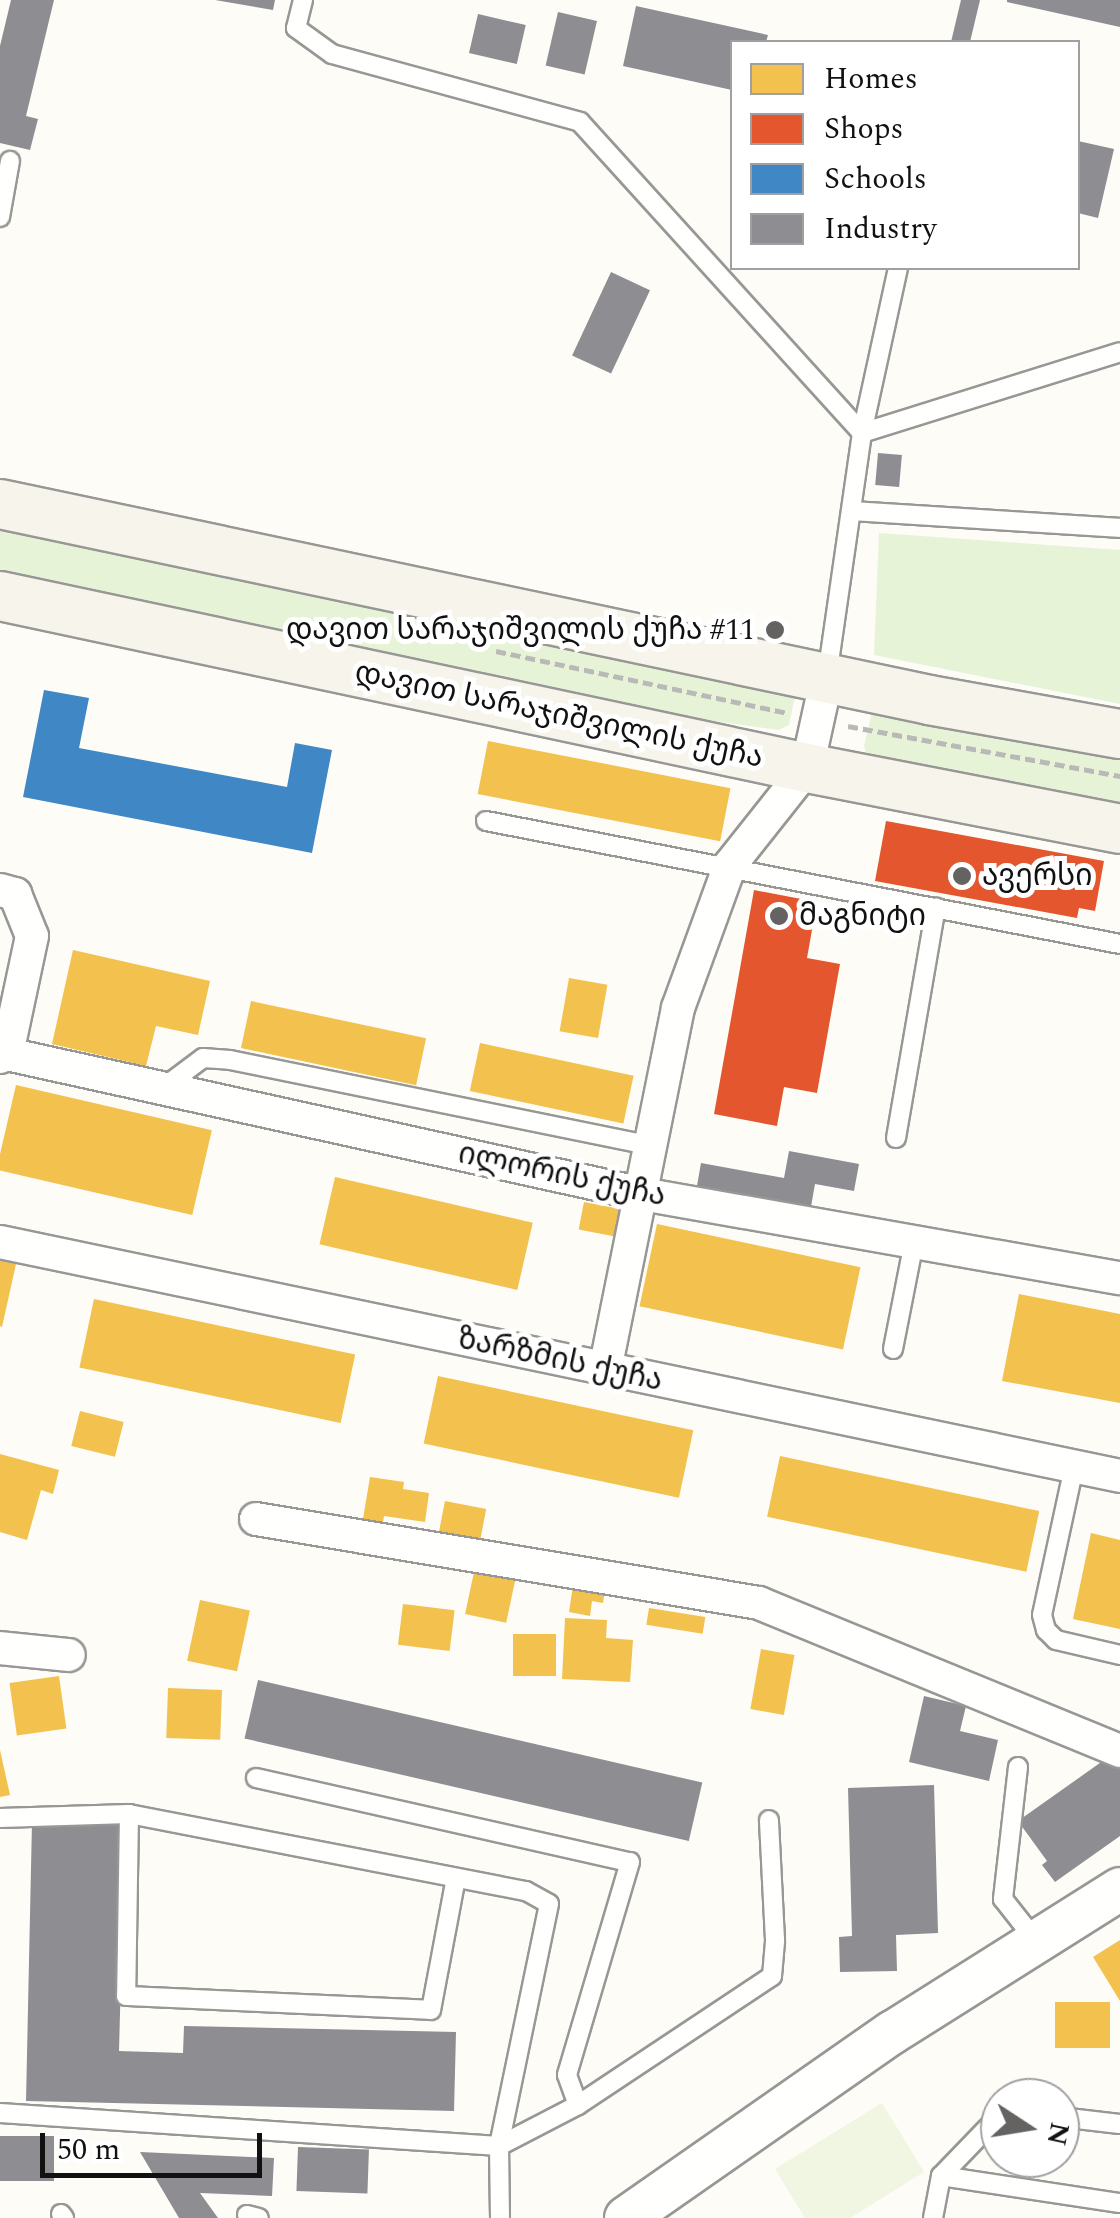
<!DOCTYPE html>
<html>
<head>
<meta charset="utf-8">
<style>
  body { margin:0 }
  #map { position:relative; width:1120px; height:2218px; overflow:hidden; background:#fdfcf7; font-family:Spectral,"Noto Sans Georgian",serif }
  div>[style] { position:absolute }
  .green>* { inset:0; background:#e7f3d7 }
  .pitch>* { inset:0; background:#f0f6e1 }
  .homes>* { inset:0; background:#f2c14e; transform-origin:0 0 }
  .shops>* { inset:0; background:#e4572e }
  .schools>* { inset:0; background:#3f88c5 }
  .industry>* { inset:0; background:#8d8d92; transform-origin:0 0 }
  .path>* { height:5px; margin-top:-2.5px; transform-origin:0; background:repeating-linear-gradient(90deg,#b9b9b8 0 10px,transparent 0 15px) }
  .roads { filter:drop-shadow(2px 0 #979795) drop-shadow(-2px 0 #979795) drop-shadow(0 2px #979795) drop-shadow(0 -2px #979795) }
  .service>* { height:18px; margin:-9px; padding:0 9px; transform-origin:9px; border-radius:9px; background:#fffffe }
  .minor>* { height:32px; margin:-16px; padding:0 16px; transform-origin:16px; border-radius:16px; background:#fffffe }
  .tertiary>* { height:42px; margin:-21px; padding:0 21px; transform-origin:21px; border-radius:21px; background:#fffffe }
  .secondary>* { height:48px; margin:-24px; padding:0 24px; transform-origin:24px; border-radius:24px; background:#f6f4eb }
  .dots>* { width:28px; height:28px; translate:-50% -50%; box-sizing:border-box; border:5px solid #fff; border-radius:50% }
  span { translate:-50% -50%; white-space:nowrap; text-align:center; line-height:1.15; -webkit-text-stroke:10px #fff; paint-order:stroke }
  .poi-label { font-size:30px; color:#111 }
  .right { translate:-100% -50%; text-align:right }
  .left { translate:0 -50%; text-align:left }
  .street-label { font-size:30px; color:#111 }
  .legend { position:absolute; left:730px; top:40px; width:350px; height:230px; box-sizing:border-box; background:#fff; border:2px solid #a0a0a0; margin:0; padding:12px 18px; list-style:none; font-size:30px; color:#111 }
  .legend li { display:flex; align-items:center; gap:20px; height:50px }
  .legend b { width:50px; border:2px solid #a0a0a0 }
  .north { position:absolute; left:980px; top:2078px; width:100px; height:100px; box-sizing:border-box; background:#fff; border:2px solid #a0a0a0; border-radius:50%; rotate:102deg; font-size:28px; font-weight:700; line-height:40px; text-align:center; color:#111 }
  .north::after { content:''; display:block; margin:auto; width:35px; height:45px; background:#646362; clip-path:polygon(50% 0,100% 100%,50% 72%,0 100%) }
  .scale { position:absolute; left:40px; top:2133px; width:222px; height:45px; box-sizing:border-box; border:5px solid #111; border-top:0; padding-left:12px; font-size:30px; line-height:35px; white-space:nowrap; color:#111; -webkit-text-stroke:8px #fff; paint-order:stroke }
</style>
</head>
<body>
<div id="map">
  <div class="green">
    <div style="clip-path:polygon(0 523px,796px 691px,789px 725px,778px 730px,606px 706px,0 581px)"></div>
    <div style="clip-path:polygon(879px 533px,1120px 550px,1120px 704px,874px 655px)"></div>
    <div style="clip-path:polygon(872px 712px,1120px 744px,1120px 804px,868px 760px,864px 746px)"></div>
  </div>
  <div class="pitch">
    <div style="clip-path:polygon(882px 2103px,924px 2172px,850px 2218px,805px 2218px,775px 2169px)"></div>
  </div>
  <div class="homes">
    <div style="left:488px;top:741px;width:247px;height:54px;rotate:11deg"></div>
    <div style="clip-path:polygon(73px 950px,210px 981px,198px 1035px,156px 1026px,146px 1066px,52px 1044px)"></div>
    <div style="left:569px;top:978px;width:39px;height:54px;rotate:10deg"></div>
    <div style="left:251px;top:1001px;width:179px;height:48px;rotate:12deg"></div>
    <div style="left:480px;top:1043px;width:157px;height:49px;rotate:12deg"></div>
    <div style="left:16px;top:1085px;width:201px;height:87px;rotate:13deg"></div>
    <div style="left:335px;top:1177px;width:203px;height:69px;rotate:13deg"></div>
    <div style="left:584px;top:1202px;width:37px;height:28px;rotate:11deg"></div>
    <div style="left:657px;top:1224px;width:208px;height:84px;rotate:12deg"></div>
    <div style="clip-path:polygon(0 1260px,16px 1264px,2px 1327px,0 1326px)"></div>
    <div style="clip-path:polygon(1019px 1294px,1120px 1314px,1120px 1403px,1002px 1381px)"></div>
    <div style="left:94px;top:1299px;width:267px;height:70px;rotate:12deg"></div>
    <div style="left:438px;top:1376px;width:261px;height:69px;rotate:12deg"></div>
    <div style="left:80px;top:1411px;width:45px;height:36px;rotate:14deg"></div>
    <div style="clip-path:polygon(0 1454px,59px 1470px,53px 1494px,41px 1490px,27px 1540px,0 1532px)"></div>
    <div style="left:780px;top:1456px;width:265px;height:62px;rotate:12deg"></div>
    <div style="clip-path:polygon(370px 1477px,404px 1482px,403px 1489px,429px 1493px,425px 1522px,384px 1516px,381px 1534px,361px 1531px)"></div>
    <div style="left:445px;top:1501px;width:42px;height:36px;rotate:11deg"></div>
    <div style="clip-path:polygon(1091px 1533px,1120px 1540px,1120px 1629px,1073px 1619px)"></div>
    <div style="left:474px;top:1572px;width:42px;height:43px;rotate:12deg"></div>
    <div style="clip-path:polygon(574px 1579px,606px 1584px,603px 1603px,592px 1601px,590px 1616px,569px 1612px)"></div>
    <div style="left:200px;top:1600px;width:51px;height:62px;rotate:12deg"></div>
    <div style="left:403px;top:1604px;width:52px;height:41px;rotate:7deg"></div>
    <div style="left:649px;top:1608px;width:57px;height:17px;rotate:9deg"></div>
    <div style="clip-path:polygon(565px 1618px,607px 1620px,606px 1638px,633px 1640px,630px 1682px,562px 1679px)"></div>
    <div style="left:513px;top:1634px;width:43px;height:42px"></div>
    <div style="left:761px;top:1649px;width:34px;height:61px;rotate:10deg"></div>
    <div style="left:59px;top:1676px;width:53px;height:50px;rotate:82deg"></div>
    <div style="left:168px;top:1688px;width:54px;height:50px;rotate:2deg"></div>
    <div style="clip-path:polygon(0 1750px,10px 1795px,0 1797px)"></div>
    <div style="clip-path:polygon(1120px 1940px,1120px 2001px,1093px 1957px)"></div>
    <div style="left:1055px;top:2002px;width:55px;height:46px"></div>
  </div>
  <div class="shops">
    <div style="clip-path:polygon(886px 821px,1104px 861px,1095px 911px,1079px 908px,1077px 918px,875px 881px)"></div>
    <div style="clip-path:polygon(754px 890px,817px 902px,807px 958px,840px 964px,817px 1093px,784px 1087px,777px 1126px,714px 1114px)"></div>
  </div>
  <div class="schools">
    <div style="clip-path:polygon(44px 690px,89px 698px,79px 748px,287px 787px,295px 743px,332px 750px,312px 853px,23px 797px)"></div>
  </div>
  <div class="industry">
    <div style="clip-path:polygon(11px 0,54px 0,26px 116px,38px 119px,30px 150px,0 143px,0 46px)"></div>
    <div style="clip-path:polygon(215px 0,275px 0,273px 10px)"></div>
    <div style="clip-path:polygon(961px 0,980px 0,970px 42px,951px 42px)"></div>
    <div style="clip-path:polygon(1120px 0,1120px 27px,1007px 2px,1007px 0)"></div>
    <div style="clip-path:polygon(636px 6px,768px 35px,766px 42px,732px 42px,732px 90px,623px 66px)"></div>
    <div style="left:558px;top:12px;width:40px;height:55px;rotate:13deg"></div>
    <div style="left:478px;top:14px;width:49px;height:40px;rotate:13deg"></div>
    <div style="clip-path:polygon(1078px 141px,1114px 149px,1098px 218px,1078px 213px)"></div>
    <div style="left:611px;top:272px;width:43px;height:92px;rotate:25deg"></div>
    <div style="left:878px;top:453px;width:24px;height:32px;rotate:5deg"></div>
    <div style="clip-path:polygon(789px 1151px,859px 1164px,854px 1191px,815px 1184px,809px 1218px,695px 1197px,701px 1163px,784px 1178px)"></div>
    <div style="left:258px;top:1680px;width:456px;height:60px;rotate:13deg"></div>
    <div style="clip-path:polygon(924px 1696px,966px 1706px,960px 1731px,998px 1740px,989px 1781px,909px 1762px)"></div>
    <div style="clip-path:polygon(1114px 1753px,1120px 1763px,1120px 1836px,1055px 1882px,1042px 1865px,1047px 1861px,1018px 1821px)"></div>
    <div style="clip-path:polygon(934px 1785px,938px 1933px,896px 1935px,897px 1971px,840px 1972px,839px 1937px,852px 1936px,848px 1788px)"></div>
    <div style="clip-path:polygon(32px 1822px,125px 1824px,119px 2051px,183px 2053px,184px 2026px,456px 2032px,454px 2111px,26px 2101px)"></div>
    <div style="left:0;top:2136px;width:54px;height:45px"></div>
    <div style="left:298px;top:2147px;width:71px;height:44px;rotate:2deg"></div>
    <div style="clip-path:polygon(140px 2152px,274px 2158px,272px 2196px,200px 2193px,218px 2218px,179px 2218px)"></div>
  </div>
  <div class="path">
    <div style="left:496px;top:651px;width:299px;rotate:12deg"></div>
    <div style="left:848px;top:726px;width:277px;rotate:10.4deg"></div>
  </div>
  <div class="roads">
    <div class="service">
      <div style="left:303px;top:0;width:29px;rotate:104deg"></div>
      <div style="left:296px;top:28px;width:44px;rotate:35.8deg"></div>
      <div style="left:332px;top:54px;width:257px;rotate:15.3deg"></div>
      <div style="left:580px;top:122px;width:420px;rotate:47.8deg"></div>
      <div style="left:862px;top:433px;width:270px;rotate:-17.4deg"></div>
      <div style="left:0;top:217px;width:57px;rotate:-79.9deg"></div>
      <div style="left:853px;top:511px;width:268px;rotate:3.6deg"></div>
      <div style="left:827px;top:676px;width:246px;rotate:-81.8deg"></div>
      <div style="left:862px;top:433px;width:169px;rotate:-77.7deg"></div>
      <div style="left:486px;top:821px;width:646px;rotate:10.98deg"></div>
      <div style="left:163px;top:1088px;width:50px;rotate:-36.9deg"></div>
      <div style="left:203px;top:1058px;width:27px;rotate:4deg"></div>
      <div style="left:230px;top:1060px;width:430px;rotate:11.5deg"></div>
      <div style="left:896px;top:1138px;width:234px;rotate:-80.2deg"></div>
      <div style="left:893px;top:1349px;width:109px;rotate:-78.9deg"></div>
      <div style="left:1074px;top:1467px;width:151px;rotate:102.2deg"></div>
      <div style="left:1042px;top:1615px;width:16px;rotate:75deg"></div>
      <div style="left:1046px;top:1630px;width:14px;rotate:45deg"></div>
      <div style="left:1056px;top:1640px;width:66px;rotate:13.2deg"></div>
      <div style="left:1018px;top:1767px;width:133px;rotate:96.5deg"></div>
      <div style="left:1003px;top:1899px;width:53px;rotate:51.8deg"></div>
      <div style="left:256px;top:1778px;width:383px;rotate:12.7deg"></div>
      <div style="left:630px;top:1862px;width:222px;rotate:106.5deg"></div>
      <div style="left:567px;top:2075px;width:32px;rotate:70deg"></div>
      <div style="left:129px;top:1814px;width:182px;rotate:90.9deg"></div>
      <div style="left:126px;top:1996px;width:305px;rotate:2.6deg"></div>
      <div style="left:431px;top:2010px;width:134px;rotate:-79.3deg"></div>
      <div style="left:0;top:1818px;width:129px;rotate:-1.8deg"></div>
      <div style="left:129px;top:1814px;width:404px;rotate:11deg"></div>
      <div style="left:526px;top:1891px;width:26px;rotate:29deg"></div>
      <div style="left:549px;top:1904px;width:247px;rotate:101.7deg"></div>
      <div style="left:499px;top:2146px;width:72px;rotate:89.2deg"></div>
      <div style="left:0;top:2113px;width:500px;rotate:3.78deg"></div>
      <div style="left:499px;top:2146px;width:89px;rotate:-27.4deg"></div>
      <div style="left:578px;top:2105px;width:233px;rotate:-33.6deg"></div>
      <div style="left:772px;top:1976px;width:36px;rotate:-85deg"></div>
      <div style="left:775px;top:1940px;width:120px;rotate:-92.9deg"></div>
      <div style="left:1060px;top:2117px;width:60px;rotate:6.7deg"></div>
      <div style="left:941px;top:2176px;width:181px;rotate:8.6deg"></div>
      <div style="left:61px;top:2214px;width:5px;rotate:53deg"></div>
      <div style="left:247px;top:2215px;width:12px;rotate:14deg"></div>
      <div style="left:933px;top:2218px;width:43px;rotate:-79.2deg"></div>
      <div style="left:941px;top:2176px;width:85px;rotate:-46deg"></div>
    </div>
    <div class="minor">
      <div style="left:0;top:890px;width:16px;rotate:15deg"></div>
      <div style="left:15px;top:894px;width:45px;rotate:68deg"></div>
      <div style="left:32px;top:936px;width:121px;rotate:102deg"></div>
      <div style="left:0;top:1057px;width:8px;rotate:-23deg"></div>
      <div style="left:7px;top:1054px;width:650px;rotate:12.43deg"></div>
      <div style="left:642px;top:1194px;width:485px;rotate:10deg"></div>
      <div style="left:0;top:1242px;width:1144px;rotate:11.8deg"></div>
      <div style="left:605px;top:1370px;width:369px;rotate:-78.6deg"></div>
      <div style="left:678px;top:1008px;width:152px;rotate:-70deg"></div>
      <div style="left:730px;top:865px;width:124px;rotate:-51.6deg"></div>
      <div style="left:807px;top:768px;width:93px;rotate:-77.6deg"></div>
      <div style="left:256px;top:1519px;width:510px;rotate:9.48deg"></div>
      <div style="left:759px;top:1603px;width:390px;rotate:22.3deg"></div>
      <div style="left:0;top:1648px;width:69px;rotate:5.8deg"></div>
    </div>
    <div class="tertiary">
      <div style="left:626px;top:2218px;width:325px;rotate:-34.9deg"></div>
      <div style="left:893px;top:2032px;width:268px;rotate:-32.2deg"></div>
    </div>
    <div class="secondary">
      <div style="left:0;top:504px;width:949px;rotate:11.91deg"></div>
      <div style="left:929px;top:700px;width:194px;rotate:10.1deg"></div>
      <div style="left:0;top:596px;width:825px;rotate:12.03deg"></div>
      <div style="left:807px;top:768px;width:319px;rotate:11deg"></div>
    </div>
  </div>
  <div class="dots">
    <div style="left:775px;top:630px;background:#646362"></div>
    <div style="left:962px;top:876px;background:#646362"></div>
    <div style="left:779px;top:916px;background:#646362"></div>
  </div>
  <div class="poi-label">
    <span class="right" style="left:755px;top:630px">დავით სარაჯიშვილის ქუჩა #11</span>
    <span class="left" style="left:982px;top:876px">ავერსი</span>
    <span class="left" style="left:799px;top:916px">მაგნიტი</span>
  </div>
  <div class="street-label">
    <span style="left:559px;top:715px;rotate:12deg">დავით სარაჯიშვილის ქუჩა</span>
    <span style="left:562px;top:1175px;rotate:12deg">ილორის ქუჩა</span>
    <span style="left:560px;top:1360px;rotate:12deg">ზარზმის ქუჩა</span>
  </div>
  <ul class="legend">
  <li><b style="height:28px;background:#f2c14e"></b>Homes</li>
  <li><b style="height:28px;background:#e4572e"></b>Shops</li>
  <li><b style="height:28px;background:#3f88c5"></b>Schools</li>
  <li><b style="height:28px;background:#8d8d92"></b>Industry</li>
  </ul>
  <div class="north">N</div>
  <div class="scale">50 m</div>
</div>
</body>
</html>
